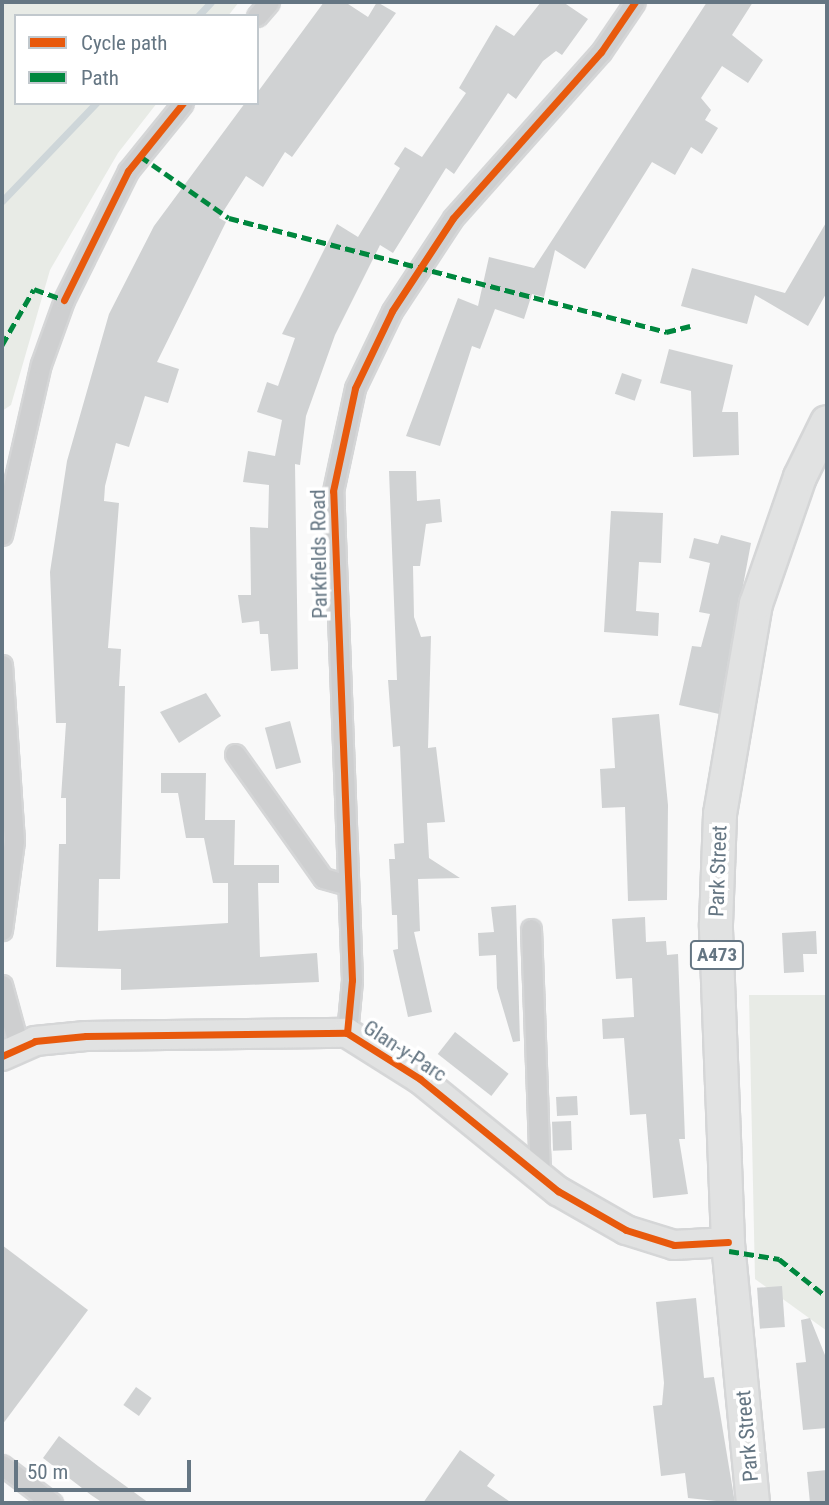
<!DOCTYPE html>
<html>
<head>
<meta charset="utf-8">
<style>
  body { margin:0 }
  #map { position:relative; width:829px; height:1505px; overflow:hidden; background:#f9f9f9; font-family:"Roboto Condensed",sans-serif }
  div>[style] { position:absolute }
  .green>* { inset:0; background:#e8ebe6 }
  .stream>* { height:7px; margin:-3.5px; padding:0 3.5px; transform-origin:3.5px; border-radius:3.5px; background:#ced6d9 }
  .building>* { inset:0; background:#d0d2d3; transform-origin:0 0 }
  .roads { filter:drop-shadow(2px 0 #d5d6d7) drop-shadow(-2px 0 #d5d6d7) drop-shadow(0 2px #d5d6d7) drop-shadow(0 -2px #d5d6d7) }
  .street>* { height:19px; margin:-9.5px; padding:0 9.5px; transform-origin:9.5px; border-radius:9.5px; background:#cecfd0 }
  .secondary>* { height:28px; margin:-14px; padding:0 14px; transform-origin:14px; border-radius:14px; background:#e1e2e2 }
  .primary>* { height:32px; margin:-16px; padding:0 16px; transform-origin:16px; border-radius:16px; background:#e1e2e2 }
  .quiet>* { height:5px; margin-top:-2.5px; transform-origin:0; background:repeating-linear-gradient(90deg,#00873e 0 10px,transparent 0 15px) }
  .cycleway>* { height:7px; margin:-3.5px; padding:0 3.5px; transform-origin:3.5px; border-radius:3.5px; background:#e8590c }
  span { translate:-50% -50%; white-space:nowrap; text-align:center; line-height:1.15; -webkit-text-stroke:7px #fff; paint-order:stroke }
  .shield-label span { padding:2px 5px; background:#fff; border:2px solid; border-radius:5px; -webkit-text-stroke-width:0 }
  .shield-label { font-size:19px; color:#657683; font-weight:700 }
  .street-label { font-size:21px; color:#657683 }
  .frame { position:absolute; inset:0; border:4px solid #657683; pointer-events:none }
  .legend { position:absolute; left:14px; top:14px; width:245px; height:91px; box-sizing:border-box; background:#fff; border:2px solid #c1c8cd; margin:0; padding:9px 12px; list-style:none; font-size:21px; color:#657683 }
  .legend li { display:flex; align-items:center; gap:14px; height:35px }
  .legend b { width:35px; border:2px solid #c1c8cd }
  .scale { position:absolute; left:14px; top:1460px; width:177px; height:32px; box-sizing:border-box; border:4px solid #657683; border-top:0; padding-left:9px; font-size:21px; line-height:24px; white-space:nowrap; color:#657683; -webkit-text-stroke:5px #fff; paint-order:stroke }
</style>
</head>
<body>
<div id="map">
  <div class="green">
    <div style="clip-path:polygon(2px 2px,239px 2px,228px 16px,16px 16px,16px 103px,157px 103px,118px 153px,50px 270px,11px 405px,2px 411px)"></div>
    <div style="clip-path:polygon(749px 995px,827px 995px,827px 1331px,755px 1279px)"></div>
  </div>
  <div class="stream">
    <div style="left:198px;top:16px;width:19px;rotate:-47deg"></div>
    <div style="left:2px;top:201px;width:136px;rotate:-46.2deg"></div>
  </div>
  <div class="building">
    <div style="clip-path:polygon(324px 2px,345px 2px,368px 17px,377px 2px,396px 13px,292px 157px,285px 152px,263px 187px,246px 176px,219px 218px,226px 222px,157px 362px,179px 369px,168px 403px,145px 396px,129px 447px,116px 443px,105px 486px,104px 501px,119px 503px,108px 648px,121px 649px,119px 686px,125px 686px,120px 879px,99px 879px,98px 931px,228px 923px,228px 883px,213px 883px,204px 838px,186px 838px,178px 793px,161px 793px,161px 773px,206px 773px,205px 820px,235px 820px,234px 865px,279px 865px,279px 883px,258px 883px,260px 957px,317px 953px,319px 982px,121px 990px,121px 969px,56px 967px,59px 844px,66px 844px,66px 798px,61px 798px,66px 723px,56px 723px,50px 572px,67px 461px,109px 314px,154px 226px,245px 103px,257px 103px,257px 93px)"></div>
    <div style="clip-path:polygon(541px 2px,563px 2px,588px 19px,562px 55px,556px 51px,543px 61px,516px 99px,508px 93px,454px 174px,446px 168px,393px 253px,380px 245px,335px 335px,306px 416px,300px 465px,295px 464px,298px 669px,271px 671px,268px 634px,260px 634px,259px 621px,242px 623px,238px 595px,251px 595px,250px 527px,268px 528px,269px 485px,243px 482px,248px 451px,275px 456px,282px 420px,257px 412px,267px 382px,278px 386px,295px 338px,282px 334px,337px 224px,358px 237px,400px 168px,394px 164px,405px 147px,422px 157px,466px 93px,459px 88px,496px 25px,514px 36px)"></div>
    <div style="clip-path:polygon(707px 2px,753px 2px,732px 35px,763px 60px,748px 83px,722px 66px,701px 98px,711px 110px,705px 120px,718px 128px,702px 154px,691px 147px,675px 175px,652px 162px,585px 269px,555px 250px,544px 297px,532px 294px,524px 319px,495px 309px,480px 349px,472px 346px,440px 446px,406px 436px,458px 298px,478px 306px,489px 257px,534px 268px)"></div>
    <div style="clip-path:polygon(827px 221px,827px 292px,808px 326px,755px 295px,747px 324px,681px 306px,692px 268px,785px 293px)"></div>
    <div style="clip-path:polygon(669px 349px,733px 365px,722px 412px,738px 412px,739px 455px,693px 457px,691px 391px,660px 383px)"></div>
    <div style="left:622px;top:373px;width:21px;height:22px;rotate:19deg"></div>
    <div style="clip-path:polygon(389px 471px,416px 471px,417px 501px,440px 499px,442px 522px,426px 524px,420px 566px,413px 566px,414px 617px,421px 637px,431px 636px,428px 748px,436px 747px,445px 822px,427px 823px,429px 858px,460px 878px,418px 879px,420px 931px,414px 932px,432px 1012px,408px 1017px,393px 950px,398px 949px,397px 915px,392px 915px,389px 859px,395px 859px,394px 844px,404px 843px,400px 746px,393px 747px,388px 680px,397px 680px)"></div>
    <div style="clip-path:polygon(611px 511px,663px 513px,661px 563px,639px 562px,636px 611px,659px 613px,658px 636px,604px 632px)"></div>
    <div style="clip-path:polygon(721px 535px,751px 543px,719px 714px,679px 705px,692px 646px,701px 647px,710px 614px,699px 612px,710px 563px,689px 558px,694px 538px,718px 544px)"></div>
    <div style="clip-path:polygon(206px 693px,221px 716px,179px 743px,160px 712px)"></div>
    <div style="clip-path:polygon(659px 714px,668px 805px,667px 900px,628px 901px,625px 807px,602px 808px,600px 769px,615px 768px,612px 718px)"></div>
    <div style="left:290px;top:721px;width:43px;height:26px;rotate:75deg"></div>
    <div style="clip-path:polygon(516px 905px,520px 1041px,513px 1042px,497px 988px,496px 955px,479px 956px,478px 933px,494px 932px,491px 907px)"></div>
    <div style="clip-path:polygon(645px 917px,646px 942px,666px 941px,667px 955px,678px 954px,685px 1139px,679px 1139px,688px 1194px,653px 1198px,646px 1114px,630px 1115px,624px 1038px,603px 1039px,602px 1019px,634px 1017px,632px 978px,616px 979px,612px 919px)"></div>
    <div style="clip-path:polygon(816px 931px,817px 954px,803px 954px,804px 972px,784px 973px,782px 933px)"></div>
    <div style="left:455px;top:1032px;width:68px;height:28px;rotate:38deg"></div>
    <div style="left:577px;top:1096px;width:19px;height:21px;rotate:87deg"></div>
    <div style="left:571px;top:1121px;width:29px;height:19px;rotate:88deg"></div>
    <div style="clip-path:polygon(2px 1245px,88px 1310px,2px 1425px)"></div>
    <div style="left:782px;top:1286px;width:41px;height:25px;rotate:86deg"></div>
    <div style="clip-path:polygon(696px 1298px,704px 1378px,714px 1377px,735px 1503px,688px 1498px,685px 1473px,661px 1476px,653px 1406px,662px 1405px,664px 1383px,656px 1302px)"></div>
    <div style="clip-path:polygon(810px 1318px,827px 1360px,827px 1428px,803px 1430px,796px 1363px,806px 1362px,801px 1320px)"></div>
    <div style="left:136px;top:1387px;width:19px;height:22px;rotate:35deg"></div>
    <div style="clip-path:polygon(59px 1436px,98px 1466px,149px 1503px,103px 1503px,91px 1495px,43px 1458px)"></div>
    <div style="clip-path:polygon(460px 1450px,495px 1475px,487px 1486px,512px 1503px,423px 1503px)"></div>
    <div style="clip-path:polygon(827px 1470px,827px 1503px,810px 1503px,807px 1472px)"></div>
  </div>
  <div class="roads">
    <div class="street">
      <div style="left:257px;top:16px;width:18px;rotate:-49deg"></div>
      <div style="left:2px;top:535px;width:175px;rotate:-77.2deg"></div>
      <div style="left:41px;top:364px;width:68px;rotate:-70.2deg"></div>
      <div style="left:64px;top:300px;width:144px;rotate:-63.6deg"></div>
      <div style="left:128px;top:171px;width:87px;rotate:-51deg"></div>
      <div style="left:2px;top:665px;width:176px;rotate:86.1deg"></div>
      <div style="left:14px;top:841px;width:90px;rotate:97.7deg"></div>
      <div style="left:235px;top:754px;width:152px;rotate:54.6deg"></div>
      <div style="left:323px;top:878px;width:26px;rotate:16deg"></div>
      <div style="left:531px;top:929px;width:247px;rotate:87.9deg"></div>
      <div style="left:2px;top:985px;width:64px;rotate:74.7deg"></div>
      <div style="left:347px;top:1033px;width:53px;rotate:-84.6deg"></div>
      <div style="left:352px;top:980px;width:489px;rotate:-92.2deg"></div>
      <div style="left:333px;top:491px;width:105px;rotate:-77.9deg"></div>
      <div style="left:355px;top:388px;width:85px;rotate:-64.3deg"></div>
      <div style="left:392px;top:311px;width:111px;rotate:-56.7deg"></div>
      <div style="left:453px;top:218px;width:222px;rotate:-48.3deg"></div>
      <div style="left:601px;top:52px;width:60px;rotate:-55.8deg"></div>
      <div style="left:2px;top:1465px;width:63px;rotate:37.2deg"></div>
    </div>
    <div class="secondary">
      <div style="left:2px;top:1056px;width:36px;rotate:-24deg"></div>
      <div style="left:35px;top:1041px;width:51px;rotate:-5.6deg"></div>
      <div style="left:86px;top:1036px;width:261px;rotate:-0.7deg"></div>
      <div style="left:347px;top:1033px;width:86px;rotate:32.2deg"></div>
      <div style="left:420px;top:1079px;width:178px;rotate:39.1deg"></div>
      <div style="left:558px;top:1191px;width:78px;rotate:29.8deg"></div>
      <div style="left:626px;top:1230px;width:50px;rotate:17.4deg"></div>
      <div style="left:674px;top:1245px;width:54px;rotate:-3.2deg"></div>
    </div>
    <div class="primary">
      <div style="left:753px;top:1503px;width:262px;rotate:-95.5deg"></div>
      <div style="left:728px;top:1242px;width:318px;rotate:-92.2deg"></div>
      <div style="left:716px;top:924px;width:110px;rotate:-87.9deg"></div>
      <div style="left:720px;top:814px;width:213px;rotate:-80.3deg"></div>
      <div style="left:756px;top:604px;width:134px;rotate:-70.9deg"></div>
      <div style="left:800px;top:477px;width:61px;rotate:-63.9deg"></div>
    </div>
  </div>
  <div class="quiet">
    <div style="left:140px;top:156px;width:108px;rotate:34.9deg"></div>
    <div style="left:229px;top:218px;width:452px;rotate:14.6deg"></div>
    <div style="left:666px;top:332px;width:25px;rotate:-14deg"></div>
    <div style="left:2px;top:345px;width:64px;rotate:-60.3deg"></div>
    <div style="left:34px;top:289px;width:32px;rotate:20deg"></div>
    <div style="left:729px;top:1251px;width:51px;rotate:9.1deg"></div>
    <div style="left:779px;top:1259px;width:61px;rotate:38.4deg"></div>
  </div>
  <div class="cycleway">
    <div style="left:64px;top:300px;width:144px;rotate:-63.6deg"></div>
    <div style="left:128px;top:171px;width:87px;rotate:-51deg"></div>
    <div style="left:347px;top:1033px;width:53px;rotate:-84.6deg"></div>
    <div style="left:352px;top:980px;width:489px;rotate:-92.2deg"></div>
    <div style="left:333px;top:491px;width:105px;rotate:-77.9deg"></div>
    <div style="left:355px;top:388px;width:85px;rotate:-64.3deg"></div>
    <div style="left:392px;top:311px;width:111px;rotate:-56.7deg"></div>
    <div style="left:453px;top:218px;width:222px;rotate:-48.3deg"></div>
    <div style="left:601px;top:52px;width:60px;rotate:-55.8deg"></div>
    <div style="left:2px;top:1056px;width:36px;rotate:-24deg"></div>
    <div style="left:35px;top:1041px;width:51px;rotate:-5.6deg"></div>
    <div style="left:86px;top:1036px;width:261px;rotate:-0.7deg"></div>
    <div style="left:347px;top:1033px;width:86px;rotate:32.2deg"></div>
    <div style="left:420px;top:1079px;width:178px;rotate:39.1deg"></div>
    <div style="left:558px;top:1191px;width:78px;rotate:29.8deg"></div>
    <div style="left:626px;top:1230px;width:50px;rotate:17.4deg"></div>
    <div style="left:674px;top:1245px;width:54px;rotate:-3.2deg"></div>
  </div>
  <div class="shield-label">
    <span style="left:717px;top:955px">A473</span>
  </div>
  <div class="street-label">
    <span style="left:319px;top:554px;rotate:-91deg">Parkfields Road</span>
    <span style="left:718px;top:871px;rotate:-88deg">Park Street</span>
    <span style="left:405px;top:1051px;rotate:33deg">Glan-y-Parc</span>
    <span style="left:747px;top:1436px;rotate:-95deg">Park Street</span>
  </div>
  <div class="frame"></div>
  <ul class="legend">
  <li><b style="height:9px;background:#e8590c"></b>Cycle path</li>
  <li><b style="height:9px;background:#00873e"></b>Path</li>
  </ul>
  <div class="scale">50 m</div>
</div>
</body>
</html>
